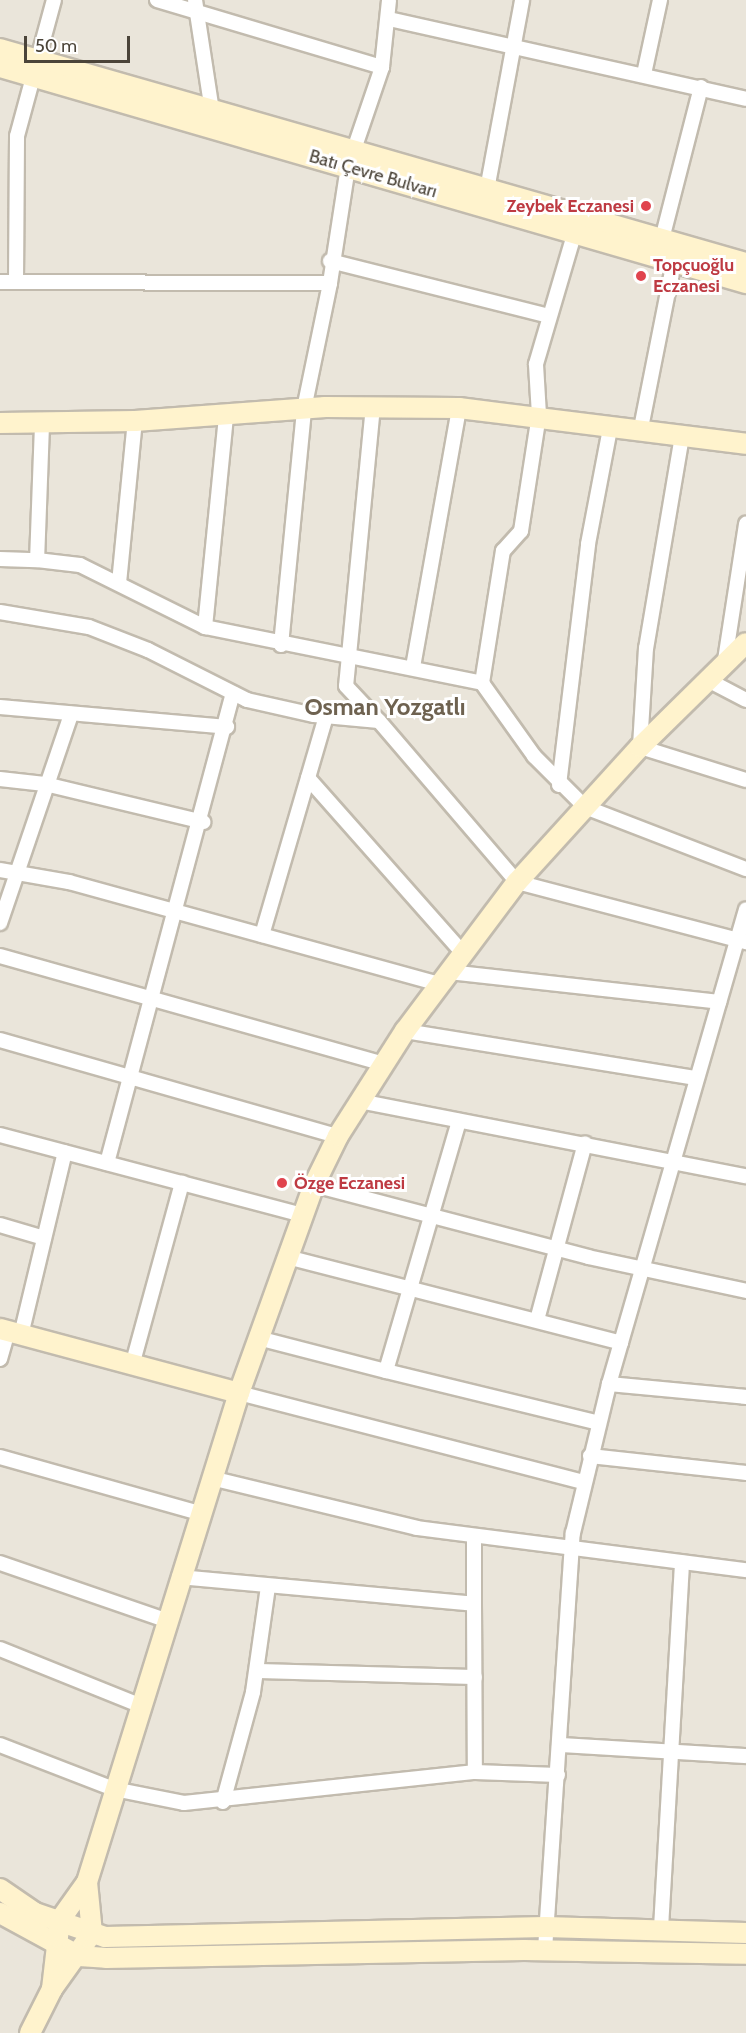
<!DOCTYPE html>
<html>
<head>
<meta charset="utf-8">
<style>
  body { margin:0 }
  #map { position:relative; width:746px; height:2033px; overflow:hidden; background:#f6f3ec; font-family:Cabin,sans-serif }
  div>[style] { position:absolute }
  .residential>* { inset:0; background:#eae5da; transform-origin:0 0 }
  .roads { filter:drop-shadow(2px 0 #c2bbae) drop-shadow(-2px 0 #c2bbae) drop-shadow(0 2px #c2bbae) drop-shadow(0 -2px #c2bbae) }
  .street>* { height:14px; margin:-7px; padding:0 7px; transform-origin:7px; border-radius:7px; background:#fff }
  .secondary>* { height:20px; margin:-10px; padding:0 10px; transform-origin:10px; border-radius:10px; background:#fff3cd }
  .dots>* { width:16px; height:16px; translate:-50% -50%; box-sizing:border-box; border:3px solid #fff; border-radius:50% }
  span { translate:-50% -50%; white-space:nowrap; text-align:center; line-height:1.15; -webkit-text-stroke:6px #fff; paint-order:stroke }
  .street-label { font-size:18px; color:#4b4439 }
  .health-label { font-size:18px; color:#be3a42; font-weight:700 }
  .right { translate:-100% -50%; text-align:right }
  .left { translate:0 -50%; text-align:left }
  .district-label { font-size:24px; color:#6e6250; font-weight:700 }
  .scale { position:absolute; left:24px; top:36px; width:106px; height:27px; box-sizing:border-box; border:3px solid #4b4439; border-top:0; padding-left:8px; font-size:18px; line-height:21px; white-space:nowrap; color:#4b4439; -webkit-text-stroke:4px #fff; paint-order:stroke }
</style>
</head>
<body>
<div id="map">
  <div class="residential">
    <div style="left:0;top:0;width:746px;height:2033px"></div>
  </div>
  <div class="roads">
    <div class="street">
      <div style="left:157px;top:0;width:235px;rotate:16.6deg"></div>
      <div style="left:195px;top:0;width:112px;rotate:81.3deg"></div>
      <div style="left:389px;top:19px;width:366px;rotate:12.6deg"></div>
      <div style="left:644px;top:74px;width:76px;rotate:-77.8deg"></div>
      <div style="left:486px;top:195px;width:198px;rotate:-79.5deg"></div>
      <div style="left:330px;top:261px;width:226px;rotate:14.1deg"></div>
      <div style="left:16px;top:281px;width:145px;rotate:-89.6deg"></div>
      <div style="left:17px;top:136px;width:141px;rotate:-74.8deg"></div>
      <div style="left:0;top:282px;width:330px;rotate:0.2deg"></div>
      <div style="left:330px;top:283px;width:117px;rotate:-81.2deg"></div>
      <div style="left:348px;top:167px;width:106px;rotate:-71.2deg"></div>
      <div style="left:382px;top:67px;width:67px;rotate:-84deg"></div>
      <div style="left:373px;top:406px;width:281px;rotate:95.5deg"></div>
      <div style="left:346px;top:686px;width:48px;rotate:46.7deg"></div>
      <div style="left:42px;top:425px;width:135px;rotate:92.1deg"></div>
      <div style="left:37px;top:560px;width:43px;rotate:6.6deg"></div>
      <div style="left:80px;top:565px;width:140px;rotate:26.4deg"></div>
      <div style="left:205px;top:627px;width:283px;rotate:11.4deg"></div>
      <div style="left:482px;top:683px;width:90px;rotate:54.5deg"></div>
      <div style="left:534px;top:756px;width:72px;rotate:45deg"></div>
      <div style="left:585px;top:807px;width:173px;rotate:21.1deg"></div>
      <div style="left:640px;top:433px;width:175px;rotate:-78.8deg"></div>
      <div style="left:674px;top:261px;width:25px;rotate:-119deg"></div>
      <div style="left:662px;top:239px;width:157px;rotate:-75.6deg"></div>
      <div style="left:682px;top:436px;width:215px;rotate:99.6deg"></div>
      <div style="left:646px;top:648px;width:99px;rotate:93.5deg"></div>
      <div style="left:640px;top:747px;width:111px;rotate:17.3deg"></div>
      <div style="left:0;top:559px;width:37px;rotate:2deg"></div>
      <div style="left:119px;top:583px;width:163px;rotate:-84.4deg"></div>
      <div style="left:0;top:612px;width:90px;rotate:9.6deg"></div>
      <div style="left:89px;top:627px;width:63px;rotate:21.3deg"></div>
      <div style="left:148px;top:650px;width:111px;rotate:26.8deg"></div>
      <div style="left:247px;top:700px;width:69px;rotate:12.6deg"></div>
      <div style="left:314px;top:715px;width:65px;rotate:5.3deg"></div>
      <div style="left:379px;top:721px;width:212px;rotate:49.4deg"></div>
      <div style="left:517px;top:882px;width:237px;rotate:14.7deg"></div>
      <div style="left:205px;top:627px;width:213px;rotate:-84.3deg"></div>
      <div style="left:281px;top:645px;width:237px;rotate:-84.4deg"></div>
      <div style="left:304px;top:409px;width:129px;rotate:-78.3deg"></div>
      <div style="left:725px;top:660px;width:138px;rotate:-81.2deg"></div>
      <div style="left:413px;top:667px;width:263px;rotate:-79.9deg"></div>
      <div style="left:706px;top:679px;width:45px;rotate:27.7deg"></div>
      <div style="left:482px;top:683px;width:134px;rotate:-81deg"></div>
      <div style="left:503px;top:551px;width:27px;rotate:-48deg"></div>
      <div style="left:521px;top:531px;width:117px;rotate:-81.2deg"></div>
      <div style="left:539px;top:415px;width:51px;rotate:-93.4deg"></div>
      <div style="left:536px;top:364px;width:142px;rotate:-73.6deg"></div>
      <div style="left:0;top:707px;width:228px;rotate:5deg"></div>
      <div style="left:308px;top:778px;width:234px;rotate:48.5deg"></div>
      <div style="left:0;top:779px;width:45px;rotate:6.3deg"></div>
      <div style="left:45px;top:784px;width:163px;rotate:13.5deg"></div>
      <div style="left:559px;top:785px;width:243px;rotate:-83.1deg"></div>
      <div style="left:588px;top:544px;width:117px;rotate:-79.2deg"></div>
      <div style="left:0;top:870px;width:70px;rotate:9.9deg"></div>
      <div style="left:69px;top:882px;width:384px;rotate:15.4deg"></div>
      <div style="left:0;top:923px;width:221px;rotate:-71.2deg"></div>
      <div style="left:262px;top:935px;width:228px;rotate:-73.7deg"></div>
      <div style="left:0;top:956px;width:398px;rotate:15.7deg"></div>
      <div style="left:449px;top:972px;width:272px;rotate:6.3deg"></div>
      <div style="left:405px;top:1031px;width:295px;rotate:9.2deg"></div>
      <div style="left:0;top:1040px;width:351px;rotate:15.9deg"></div>
      <div style="left:359px;top:1101px;width:394px;rotate:11deg"></div>
      <div style="left:459px;top:1121px;width:260px;rotate:106.3deg"></div>
      <div style="left:386px;top:1371px;width:219px;rotate:13.7deg"></div>
      <div style="left:0;top:1135px;width:312px;rotate:14.8deg"></div>
      <div style="left:107px;top:1163px;width:486px;rotate:-75deg"></div>
      <div style="left:314px;top:1185px;width:283px;rotate:14.7deg"></div>
      <div style="left:588px;top:1257px;width:162px;rotate:12.1deg"></div>
      <div style="left:0;top:1225px;width:46px;rotate:16.5deg"></div>
      <div style="left:287px;top:1257px;width:345px;rotate:14.4deg"></div>
      <div style="left:537px;top:1320px;width:183px;rotate:-74.8deg"></div>
      <div style="left:21px;top:1335px;width:188px;rotate:-76.5deg"></div>
      <div style="left:258px;top:1338px;width:132px;rotate:14.5deg"></div>
      <div style="left:0;top:1359px;width:29px;rotate:-74deg"></div>
      <div style="left:133px;top:1362px;width:186px;rotate:-74.7deg"></div>
      <div style="left:609px;top:1384px;width:138px;rotate:5.4deg"></div>
      <div style="left:239px;top:1393px;width:355px;rotate:14.5deg"></div>
      <div style="left:590px;top:1456px;width:157px;rotate:6.2deg"></div>
      <div style="left:0;top:1457px;width:207px;rotate:15.7deg"></div>
      <div style="left:211px;top:1478px;width:212px;rotate:13.6deg"></div>
      <div style="left:417px;top:1528px;width:332px;rotate:7.3deg"></div>
      <div style="left:0;top:1563px;width:176px;rotate:19deg"></div>
      <div style="left:179px;top:1577px;width:296px;rotate:5.2deg"></div>
      <div style="left:474px;top:1604px;width:68px;rotate:-90deg"></div>
      <div style="left:474px;top:1604px;width:168px;rotate:89.7deg"></div>
      <div style="left:0;top:1649px;width:150px;rotate:21.9deg"></div>
      <div style="left:257px;top:1671px;width:218px;rotate:1.6deg"></div>
      <div style="left:0;top:1745px;width:122px;rotate:21.1deg"></div>
      <div style="left:114px;top:1789px;width:71px;rotate:11.3deg"></div>
      <div style="left:184px;top:1803px;width:293px;rotate:-6.1deg"></div>
      <div style="left:475px;top:1772px;width:83px;rotate:2.1deg"></div>
      <div style="left:560px;top:1745px;width:186px;rotate:3.4deg"></div>
      <div style="left:223px;top:1802px;width:114px;rotate:-74.7deg"></div>
      <div style="left:253px;top:1692px;width:107px;rotate:-81.9deg"></div>
      <div style="left:661px;top:1928px;width:366px;rotate:-86.7deg"></div>
      <div style="left:545px;top:1950px;width:418px;rotate:-86.2deg"></div>
      <div style="left:573px;top:1533px;width:153px;rotate:-76.4deg"></div>
      <div style="left:609px;top:1384px;width:494px;rotate:-73.9deg"></div>
    </div>
    <div class="secondary">
      <div style="left:0;top:49px;width:776px;rotate:16.01deg"></div>
      <div style="left:0;top:67px;width:777px;rotate:16.15deg"></div>
      <div style="left:0;top:423px;width:135px;rotate:-0.8deg"></div>
      <div style="left:135px;top:421px;width:191px;rotate:-4.2deg"></div>
      <div style="left:325px;top:407px;width:134px;rotate:0.4deg"></div>
      <div style="left:459px;top:408px;width:289px;rotate:7.1deg"></div>
      <div style="left:0;top:1329px;width:247px;rotate:15deg"></div>
      <div style="left:0;top:1889px;width:42px;rotate:34.4deg"></div>
      <div style="left:35px;top:1913px;width:74px;rotate:18.9deg"></div>
      <div style="left:105px;top:1937px;width:440px;rotate:-1.3deg"></div>
      <div style="left:545px;top:1927px;width:201px;rotate:1.7deg"></div>
      <div style="left:0;top:1913px;width:90px;rotate:28.6deg"></div>
      <div style="left:79px;top:1956px;width:27px;rotate:4deg"></div>
      <div style="left:106px;top:1958px;width:418px;rotate:-1.1deg"></div>
      <div style="left:524px;top:1950px;width:222px;rotate:1deg"></div>
      <div style="left:52px;top:1989px;width:69px;rotate:-83.4deg"></div>
      <div style="left:60px;top:1920px;width:47px;rotate:-54.6deg"></div>
      <div style="left:87px;top:1882px;width:512px;rotate:-72.73deg"></div>
      <div style="left:239px;top:1393px;width:221px;rotate:-70.2deg"></div>
      <div style="left:314px;top:1185px;width:55px;rotate:-63.9deg"></div>
      <div style="left:338px;top:1136px;width:125px;rotate:-57.5deg"></div>
      <div style="left:405px;top:1031px;width:186px;rotate:-53.1deg"></div>
      <div style="left:517px;top:882px;width:183px;rotate:-47.7deg"></div>
      <div style="left:640px;top:747px;width:148px;rotate:-44.5deg"></div>
      <div style="left:30px;top:2033px;width:49px;rotate:-63.4deg"></div>
      <div style="left:52px;top:1989px;width:69px;rotate:-54.5deg"></div>
      <div style="left:92px;top:1933px;width:51px;rotate:-95.6deg"></div>
    </div>
  </div>
  <div class="dots">
    <div style="left:646px;top:206px;background:#e0444e"></div>
    <div style="left:641px;top:276px;background:#e0444e"></div>
    <div style="left:282px;top:1183px;background:#e0444e"></div>
  </div>
  <div class="street-label">
    <span style="left:373px;top:174px;rotate:16deg">Batı Çevre Bulvarı</span>
  </div>
  <div class="health-label">
    <span class="right" style="left:634px;top:206px">Zeybek Eczanesi</span>
    <span class="left" style="left:653px;top:276px">Topçuoğlu<br>Eczanesi</span>
    <span class="left" style="left:294px;top:1183px">Özge Eczanesi</span>
  </div>
  <div class="district-label">
    <span style="left:385px;top:707px">Osman Yozgatlı</span>
  </div>
  <div class="scale">50 m</div>
</div>
</body>
</html>
